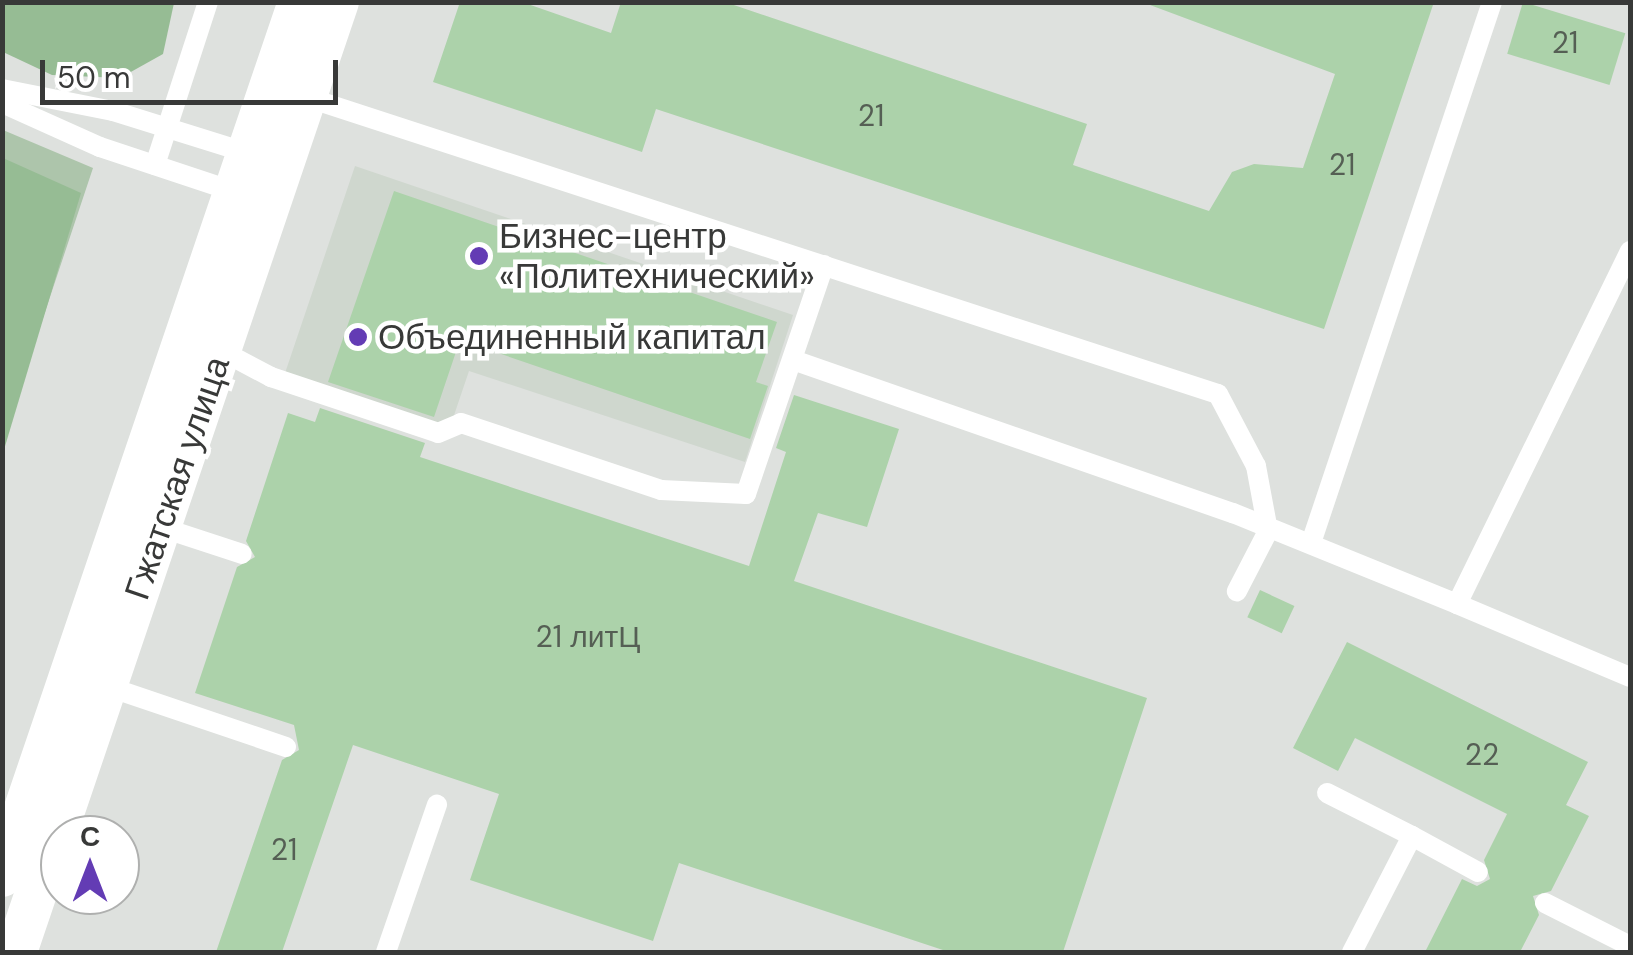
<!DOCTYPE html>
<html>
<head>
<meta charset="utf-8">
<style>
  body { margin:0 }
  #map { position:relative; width:1633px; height:955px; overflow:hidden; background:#dee1de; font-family:"DM Sans",sans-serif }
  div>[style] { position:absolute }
  .built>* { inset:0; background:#cfd7ce }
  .green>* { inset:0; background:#adc5ab }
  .forest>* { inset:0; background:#96bc94 }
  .building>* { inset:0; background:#acd2aa; transform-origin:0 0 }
  .lane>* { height:20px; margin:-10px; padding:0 10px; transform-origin:10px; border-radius:10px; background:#fff }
  .street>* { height:42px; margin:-21px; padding:0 21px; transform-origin:21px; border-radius:21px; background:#fff }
  .dots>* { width:28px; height:28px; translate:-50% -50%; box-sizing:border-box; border:5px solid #fff; border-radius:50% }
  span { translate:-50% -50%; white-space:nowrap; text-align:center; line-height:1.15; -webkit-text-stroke:9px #fff; paint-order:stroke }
  .number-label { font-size:30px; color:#555f54 }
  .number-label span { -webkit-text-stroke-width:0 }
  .poi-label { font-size:35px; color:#383938 }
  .left { translate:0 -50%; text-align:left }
  .street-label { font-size:35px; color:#383938 }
  .frame { position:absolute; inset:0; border:5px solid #383938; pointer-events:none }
  .north { position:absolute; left:40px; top:815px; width:100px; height:100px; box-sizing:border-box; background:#fff; border:2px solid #afb0af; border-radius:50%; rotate:0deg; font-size:28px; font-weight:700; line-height:40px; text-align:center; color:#383938 }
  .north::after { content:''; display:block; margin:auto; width:35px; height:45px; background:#633cb4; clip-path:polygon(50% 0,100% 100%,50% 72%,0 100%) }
  .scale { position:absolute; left:40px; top:60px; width:298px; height:45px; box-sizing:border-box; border:5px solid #383938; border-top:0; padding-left:12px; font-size:30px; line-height:35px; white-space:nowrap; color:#383938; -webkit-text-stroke:8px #fff; paint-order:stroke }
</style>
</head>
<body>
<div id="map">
  <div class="built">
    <div style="clip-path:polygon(355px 166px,793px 315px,745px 462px,469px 371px,448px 433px,283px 379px)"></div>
  </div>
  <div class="green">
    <div style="clip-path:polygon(3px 130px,93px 168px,3px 438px)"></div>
  </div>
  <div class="forest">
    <div style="clip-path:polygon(3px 2px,174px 2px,174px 3px,163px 54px,120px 78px,52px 75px,3px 52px)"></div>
    <div style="clip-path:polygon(3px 158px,81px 193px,3px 453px,2px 158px)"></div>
  </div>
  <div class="building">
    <div style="clip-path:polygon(460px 2px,522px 2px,611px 33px,621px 2px,725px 2px,1087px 124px,1073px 165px,1209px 211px,1232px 172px,1254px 164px,1303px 168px,1335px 74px,1142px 2px,1434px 2px,1324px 329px,656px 109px,642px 152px,433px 82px)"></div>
    <div style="left:1523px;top:2px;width:107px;height:54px;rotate:17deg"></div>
    <div style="clip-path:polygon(394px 191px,777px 322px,756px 382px,768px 386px,750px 439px,460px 340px,434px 417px,328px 382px)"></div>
    <div style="clip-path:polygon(794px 395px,899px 429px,867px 527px,818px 513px,794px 581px,1147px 698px,1063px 952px,949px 952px,679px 863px,653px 941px,470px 880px,499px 794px,353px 745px,282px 952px,216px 952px,282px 760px,299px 750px,294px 725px,195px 693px,237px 567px,255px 557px,246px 541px,288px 413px,315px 422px,320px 408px,425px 443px,420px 457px,749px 566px,786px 452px,776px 448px)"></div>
    <div style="left:1260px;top:590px;width:38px;height:30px;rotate:25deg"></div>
    <div style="clip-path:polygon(1347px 642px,1588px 762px,1566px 805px,1589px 816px,1551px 891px,1533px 896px,1539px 915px,1520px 952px,1425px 952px,1462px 879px,1477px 886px,1490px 879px,1484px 860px,1507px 814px,1355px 738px,1338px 771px,1293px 748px)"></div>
  </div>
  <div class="lane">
    <div style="left:2px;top:89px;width:113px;rotate:11.2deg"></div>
    <div style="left:113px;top:111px;width:141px;rotate:17.3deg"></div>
    <div style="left:306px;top:97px;width:959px;rotate:18.04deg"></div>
    <div style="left:1218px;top:394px;width:81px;rotate:62.2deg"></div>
    <div style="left:1256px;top:466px;width:66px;rotate:79.5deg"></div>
    <div style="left:1268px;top:531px;width:68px;rotate:117.3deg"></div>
    <div style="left:2px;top:103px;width:107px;rotate:24.2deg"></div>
    <div style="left:100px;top:147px;width:142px;rotate:18.4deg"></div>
    <div style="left:155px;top:165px;width:171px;rotate:-72deg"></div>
    <div style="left:1630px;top:251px;width:393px;rotate:116.1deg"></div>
    <div style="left:1457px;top:604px;width:188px;rotate:22.9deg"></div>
    <div style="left:220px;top:350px;width:58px;rotate:27.9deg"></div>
    <div style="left:271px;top:377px;width:176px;rotate:18.5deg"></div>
    <div style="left:438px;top:433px;width:25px;rotate:-23deg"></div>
    <div style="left:461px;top:423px;width:211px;rotate:18.5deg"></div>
    <div style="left:661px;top:490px;width:85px;rotate:2.7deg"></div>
    <div style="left:746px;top:494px;width:242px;rotate:-71.2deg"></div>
    <div style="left:793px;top:360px;width:466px;rotate:19.2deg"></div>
    <div style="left:1233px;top:513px;width:242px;rotate:22.1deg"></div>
    <div style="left:160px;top:527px;width:86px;rotate:18.2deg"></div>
    <div style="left:1311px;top:543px;width:570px;rotate:-71.5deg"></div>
    <div style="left:106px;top:686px;width:190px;rotate:18.7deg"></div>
    <div style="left:1327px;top:793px;width:95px;rotate:26.8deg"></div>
    <div style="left:1412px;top:836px;width:131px;rotate:117.3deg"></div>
    <div style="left:1412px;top:836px;width:75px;rotate:28.6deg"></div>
    <div style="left:1545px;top:903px;width:95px;rotate:26.8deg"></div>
    <div style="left:386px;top:952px;width:156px;rotate:-70.9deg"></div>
  </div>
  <div class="street">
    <div style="left:2px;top:876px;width:923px;rotate:-71.23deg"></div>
    <div style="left:16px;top:952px;width:1003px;rotate:-71.28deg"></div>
  </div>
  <div class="dots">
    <div style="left:479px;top:256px;background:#633cb4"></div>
    <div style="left:358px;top:337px;background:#633cb4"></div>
  </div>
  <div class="number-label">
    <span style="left:1565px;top:43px">21</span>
    <span style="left:871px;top:116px">21</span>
    <span style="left:1342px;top:165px">21</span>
    <span style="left:588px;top:637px">21 литЦ</span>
    <span style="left:1482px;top:755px">22</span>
    <span style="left:284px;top:850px">21</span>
  </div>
  <div class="poi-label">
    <span class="left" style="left:499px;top:256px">Бизнес-центр<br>«Политехнический»</span>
    <span class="left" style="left:378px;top:337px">Объединенный капитал</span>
  </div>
  <div class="street-label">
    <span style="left:177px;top:478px;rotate:-71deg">Гжатская улица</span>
  </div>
  <div class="frame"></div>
  <div class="north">С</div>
  <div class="scale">50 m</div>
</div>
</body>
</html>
